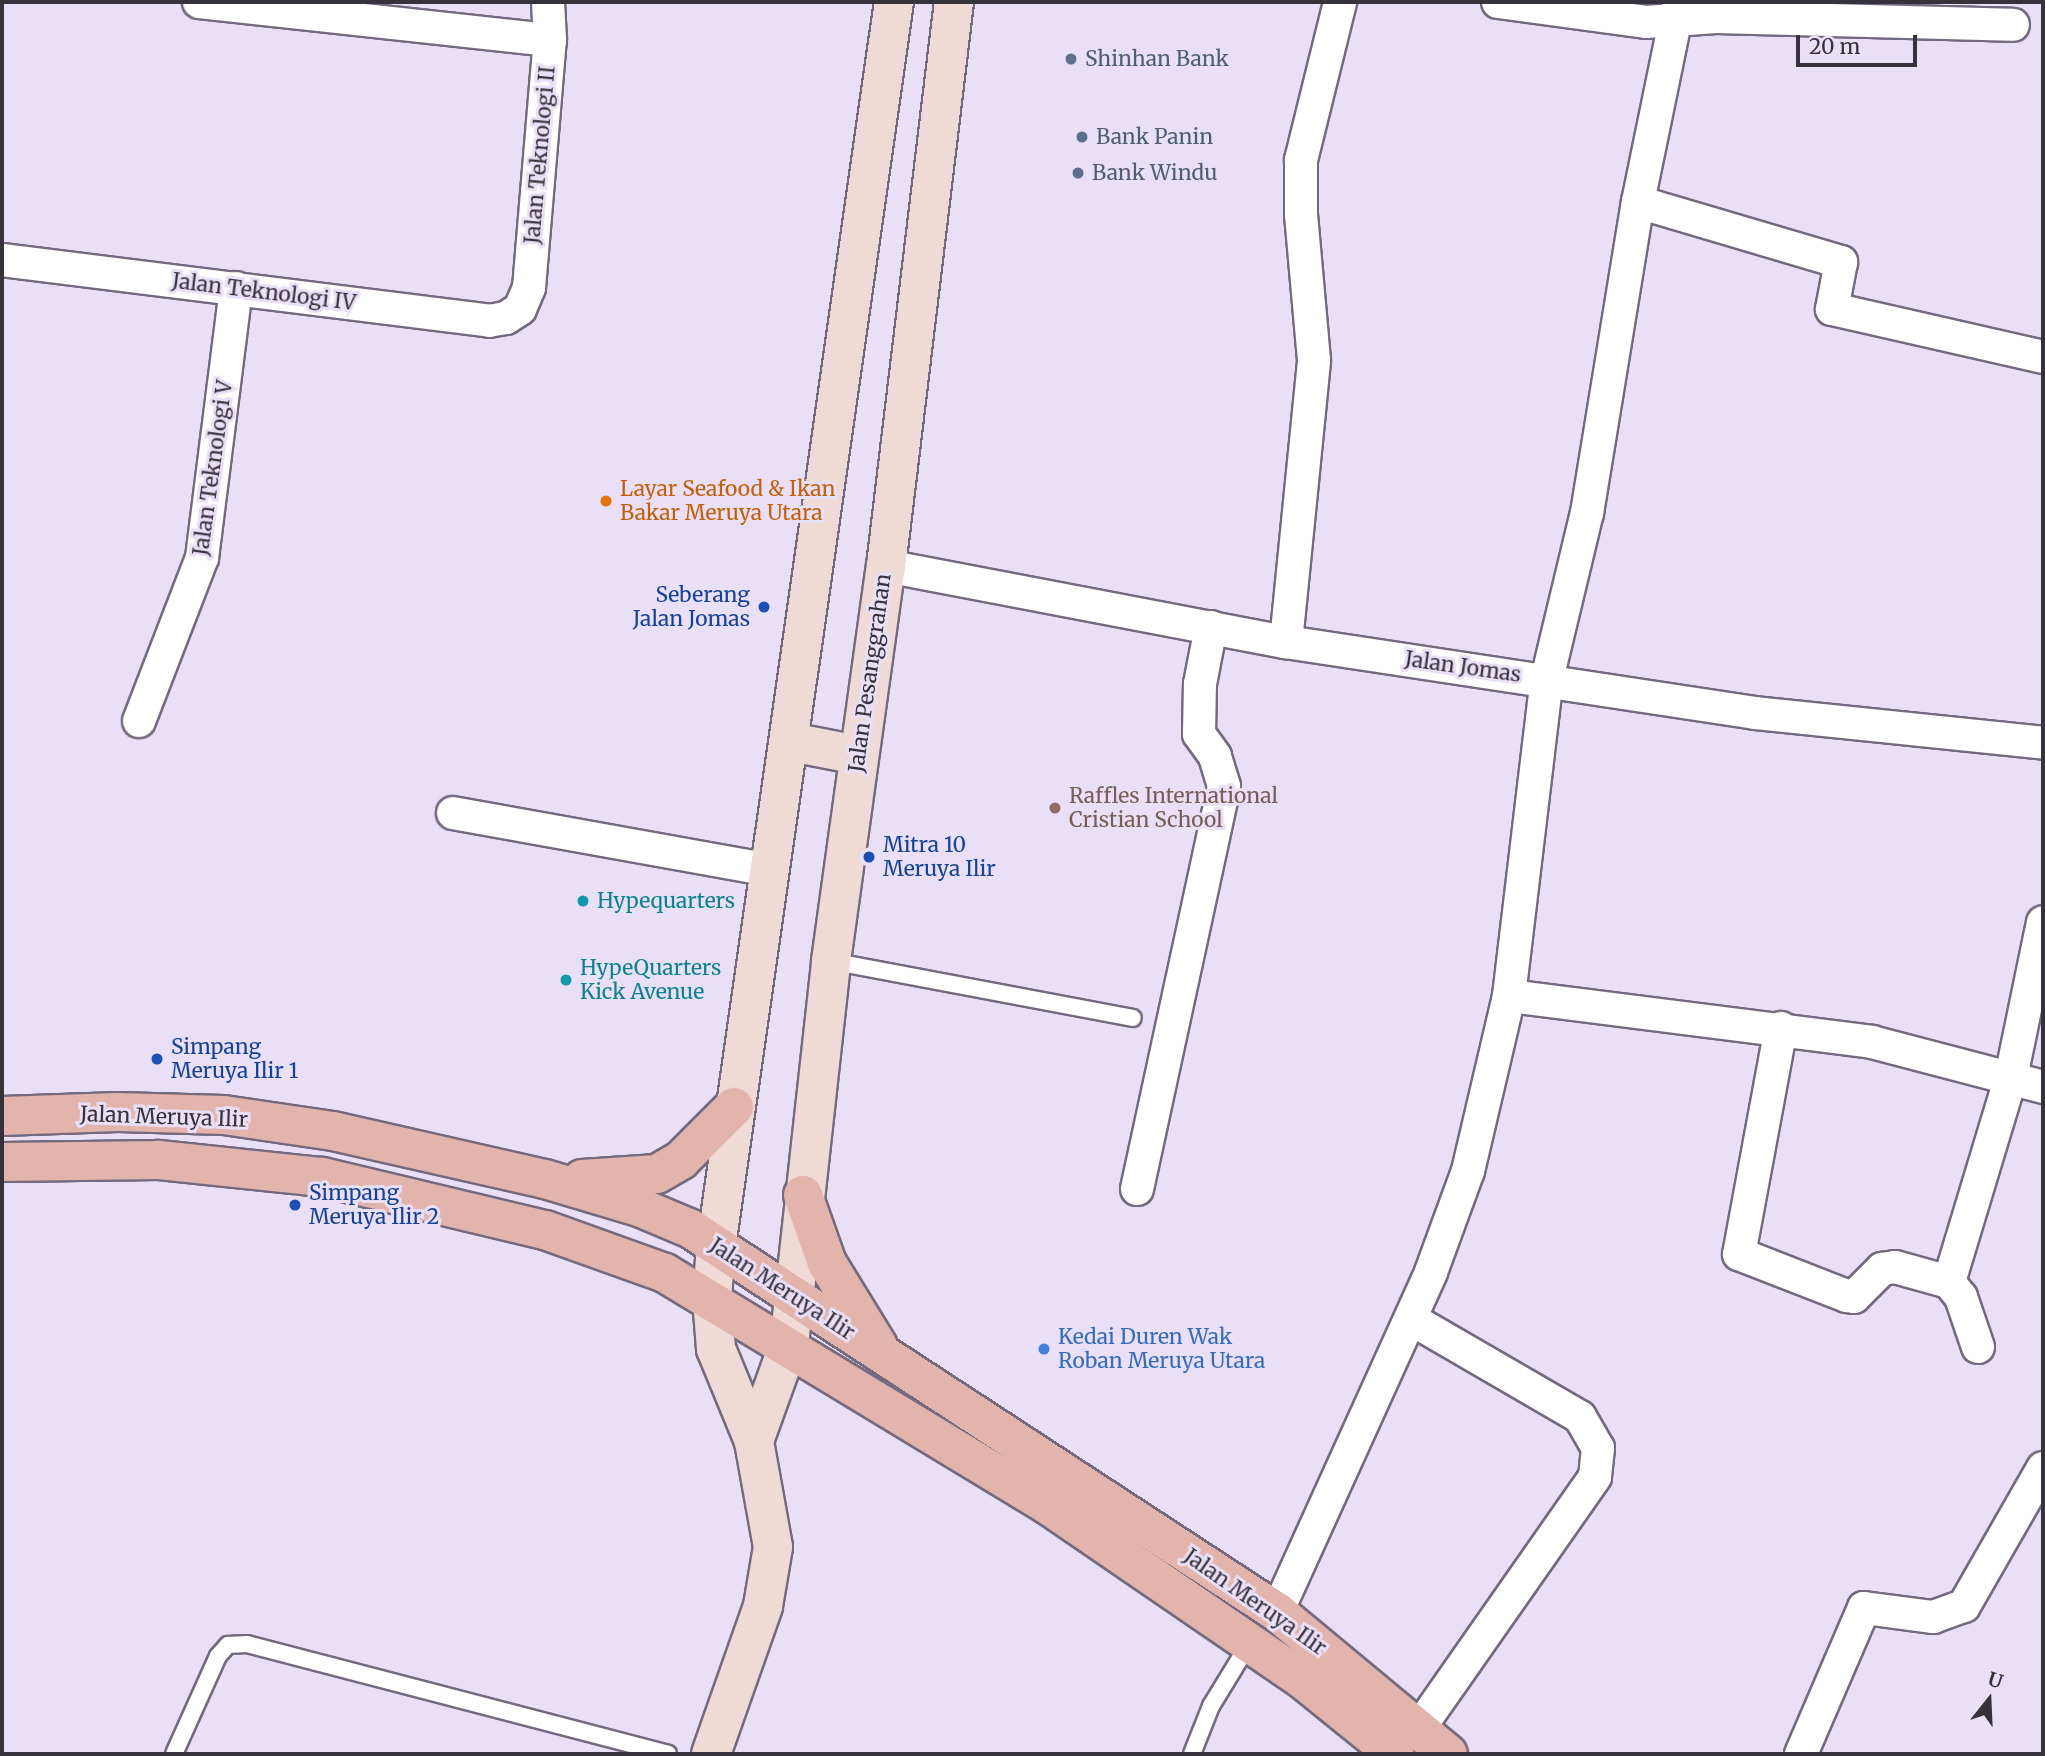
<!DOCTYPE html>
<html>
<head>
<meta charset="utf-8">
<style>
  body { margin:0 }
  #map { position:relative; width:2045px; height:1756px; overflow:hidden; background:#e9dff7; font-family:Merriweather,serif }
  div>[style] { position:absolute }
  .roads { filter:drop-shadow(2px 0 #746a7f) drop-shadow(-2px 0 #746a7f) drop-shadow(0 2px #746a7f) drop-shadow(0 -2px #746a7f) }
  .lane>* { height:16px; margin:-8px; padding:0 8px; transform-origin:8px; border-radius:8px; background:#fff }
  .street>* { height:32px; margin:-16px; padding:0 16px; transform-origin:16px; border-radius:16px; background:#fff }
  .secondary>* { height:38px; margin:-19px; padding:0 19px; transform-origin:19px; border-radius:19px; background:#f0dad6 }
  .primary>* { height:38px; margin:-19px; padding:0 19px; transform-origin:19px; border-radius:19px; background:#e2b4ac }
  .dots>* { width:19px; height:19px; translate:-50% -50%; box-sizing:border-box; border:4px solid #e9dff7; border-radius:50% }
  span { translate:-50% -50%; white-space:nowrap; text-align:center; line-height:1.15; -webkit-text-stroke:6px #e9dff7; paint-order:stroke }
  .service-label { font-size:21px; color:#4e5e75 }
  .left { translate:0 -50%; text-align:left }
  .street-label { font-size:21px; color:#36323b }
  .food-label { font-size:21px; color:#c56008 }
  .transit-label { font-size:21px; color:#164399 }
  .right { translate:-100% -50%; text-align:right }
  .education-label { font-size:21px; color:#785e54 }
  .culture-label { font-size:21px; color:#0d838f }
  .shop-label { font-size:21px; color:#366cbe }
  .frame { position:absolute; inset:0; border:4px solid #36323b; pointer-events:none }
  .north { position:absolute; left:1954px; top:1665px; width:70px; height:70px; -webkit-text-stroke:5px #e9dff7; paint-order:stroke; rotate:18deg; font-size:19px; font-weight:700; line-height:28px; text-align:center; color:#36323b }
  .north::after { content:''; display:block; margin:auto; width:24px; height:32px; background:#36323b; clip-path:polygon(50% 0,100% 100%,50% 72%,0 100%) }
  .scale { position:absolute; left:1796px; top:35px; width:121px; height:32px; box-sizing:border-box; border:4px solid #36323b; border-top:0; padding-left:9px; font-size:21px; line-height:24px; white-space:nowrap; color:#36323b; -webkit-text-stroke:5px #e9dff7; paint-order:stroke }
</style>
</head>
<body>
<div id="map">
  <div class="roads">
    <div class="lane">
      <div style="left:831px;top:961px;width:307px;rotate:10.7deg"></div>
      <div style="left:174px;top:1754px;width:107px;rotate:-65.8deg"></div>
      <div style="left:218px;top:1656px;width:15px;rotate:-48deg"></div>
      <div style="left:228px;top:1645px;width:19px;rotate:-3deg"></div>
      <div style="left:247px;top:1644px;width:435px;rotate:14.6deg"></div>
      <div style="left:1192px;top:1754px;width:52px;rotate:-68.4deg"></div>
      <div style="left:1211px;top:1706px;width:75px;rotate:-58.6deg"></div>
    </div>
    <div class="street">
      <div style="left:199px;top:2px;width:353px;rotate:6.2deg"></div>
      <div style="left:1498px;top:2px;width:149px;rotate:7.7deg"></div>
      <div style="left:1646px;top:22px;width:70px;rotate:-4.1deg"></div>
      <div style="left:1716px;top:17px;width:297px;rotate:1.5deg"></div>
      <div style="left:1638px;top:202px;width:212px;rotate:16.5deg"></div>
      <div style="left:1841px;top:262px;width:48px;rotate:100.8deg"></div>
      <div style="left:1832px;top:309px;width:216px;rotate:12.8deg"></div>
      <div style="left:2px;top:260px;width:491px;rotate:7.1deg"></div>
      <div style="left:489px;top:321px;width:17px;rotate:-10deg"></div>
      <div style="left:506px;top:318px;width:17px;rotate:-33deg"></div>
      <div style="left:520px;top:309px;width:23px;rotate:-67deg"></div>
      <div style="left:529px;top:288px;width:249px;rotate:-85.2deg"></div>
      <div style="left:550px;top:40px;width:38px;rotate:-93deg"></div>
      <div style="left:886px;top:566px;width:407px;rotate:10.8deg"></div>
      <div style="left:1286px;top:642px;width:474px;rotate:8.6deg"></div>
      <div style="left:1755px;top:713px;width:290px;rotate:5.9deg"></div>
      <div style="left:1286px;top:642px;width:283px;rotate:-84.3deg"></div>
      <div style="left:1314px;top:360px;width:146px;rotate:-95.1deg"></div>
      <div style="left:1301px;top:215px;width:55px;rotate:-90deg"></div>
      <div style="left:1301px;top:160px;width:163px;rotate:-76.1deg"></div>
      <div style="left:139px;top:721px;width:175px;rotate:-68.9deg"></div>
      <div style="left:202px;top:558px;width:272px;rotate:-82.8deg"></div>
      <div style="left:453px;top:813px;width:323px;rotate:10.2deg"></div>
      <div style="left:1509px;top:996px;width:366px;rotate:7.2deg"></div>
      <div style="left:1872px;top:1042px;width:177px;rotate:14.7deg"></div>
      <div style="left:1781px;top:1028px;width:230px;rotate:100.5deg"></div>
      <div style="left:1739px;top:1254px;width:116px;rotate:21.3deg"></div>
      <div style="left:1847px;top:1296px;width:7px;rotate:8deg"></div>
      <div style="left:1854px;top:1297px;width:40px;rotate:-45deg"></div>
      <div style="left:1882px;top:1269px;width:13px;rotate:-9deg"></div>
      <div style="left:1895px;top:1267px;width:56px;rotate:15.5deg"></div>
      <div style="left:1137px;top:1189px;width:412px;rotate:-77.8deg"></div>
      <div style="left:1224px;top:786px;width:31px;rotate:-107deg"></div>
      <div style="left:1215px;top:756px;width:27px;rotate:-126deg"></div>
      <div style="left:1199px;top:734px;width:50px;rotate:-88.9deg"></div>
      <div style="left:1200px;top:684px;width:58px;rotate:-79.1deg"></div>
      <div style="left:1411px;top:1319px;width:195px;rotate:30.1deg"></div>
      <div style="left:1580px;top:1417px;width:36px;rotate:60deg"></div>
      <div style="left:1598px;top:1448px;width:29px;rotate:96deg"></div>
      <div style="left:1595px;top:1477px;width:307px;rotate:125deg"></div>
      <div style="left:1978px;top:1347px;width:53px;rotate:-108.8deg"></div>
      <div style="left:1961px;top:1297px;width:19px;rotate:-129deg"></div>
      <div style="left:1949px;top:1282px;width:214px;rotate:-73.2deg"></div>
      <div style="left:2011px;top:1077px;width:158px;rotate:-78.3deg"></div>
      <div style="left:1277px;top:1612px;width:373px;rotate:-65.6deg"></div>
      <div style="left:1431px;top:1272px;width:108px;rotate:-69.9deg"></div>
      <div style="left:1468px;top:1171px;width:180px;rotate:-76.8deg"></div>
      <div style="left:1509px;top:996px;width:319px;rotate:-83.2deg"></div>
      <div style="left:1547px;top:679px;width:171px;rotate:-76.5deg"></div>
      <div style="left:1587px;top:513px;width:315px;rotate:-80.7deg"></div>
      <div style="left:1638px;top:202px;width:204px;rotate:-78.4deg"></div>
      <div style="left:1801px;top:1754px;width:159px;rotate:-66.7deg"></div>
      <div style="left:1864px;top:1608px;width:70px;rotate:7.4deg"></div>
      <div style="left:1933px;top:1617px;width:33px;rotate:-20deg"></div>
      <div style="left:1964px;top:1606px;width:159px;rotate:-60.2deg"></div>
    </div>
    <div class="secondary">
      <div style="left:791px;top:742px;width:68px;rotate:11deg"></div>
      <div style="left:754px;top:1441px;width:103px;rotate:-70.2deg"></div>
      <div style="left:789px;top:1344px;width:385px;rotate:-83.7deg"></div>
      <div style="left:831px;top:961px;width:399px;rotate:-82.1deg"></div>
      <div style="left:886px;top:566px;width:568px;rotate:-83.13deg"></div>
      <div style="left:711px;top:1754px;width:157px;rotate:-70.6deg"></div>
      <div style="left:763px;top:1606px;width:60px;rotate:-80.4deg"></div>
      <div style="left:773px;top:1547px;width:108px;rotate:-100.2deg"></div>
      <div style="left:754px;top:1441px;width:100px;rotate:-112.4deg"></div>
      <div style="left:716px;top:1349px;width:51px;rotate:-94.5deg"></div>
      <div style="left:712px;top:1298px;width:52px;rotate:-85.6deg"></div>
      <div style="left:716px;top:1246px;width:1257px;rotate:-81.86deg"></div>
    </div>
    <div class="primary">
      <div style="left:2px;top:1116px;width:116px;rotate:-2deg"></div>
      <div style="left:118px;top:1112px;width:106px;rotate:1.6deg"></div>
      <div style="left:224px;top:1115px;width:110px;rotate:8.4deg"></div>
      <div style="left:333px;top:1131px;width:217px;rotate:12.8deg"></div>
      <div style="left:545px;top:1179px;width:98px;rotate:16.6deg"></div>
      <div style="left:639px;top:1207px;width:56px;rotate:22.9deg"></div>
      <div style="left:691px;top:1229px;width:700px;rotate:33.17deg"></div>
      <div style="left:1277px;top:1612px;width:222px;rotate:39.7deg"></div>
      <div style="left:2px;top:1162px;width:157px;rotate:-0.7deg"></div>
      <div style="left:159px;top:1160px;width:164px;rotate:6deg"></div>
      <div style="left:322px;top:1177px;width:229px;rotate:13.4deg"></div>
      <div style="left:545px;top:1230px;width:127px;rotate:19.7deg"></div>
      <div style="left:665px;top:1273px;width:448px;rotate:31.2deg"></div>
      <div style="left:1048px;top:1505px;width:308px;rotate:34.4deg"></div>
      <div style="left:1302px;top:1679px;width:119px;rotate:38.9deg"></div>
      <div style="left:582px;top:1179px;width:75px;rotate:-3.8deg"></div>
      <div style="left:657px;top:1174px;width:28px;rotate:-30deg"></div>
      <div style="left:681px;top:1160px;width:75px;rotate:-45deg"></div>
      <div style="left:803px;top:1195px;width:72px;rotate:70.6deg"></div>
      <div style="left:827px;top:1263px;width:97px;rotate:58.4deg"></div>
    </div>
  </div>
  <div class="dots">
    <div style="left:1071px;top:59px;background:#5c6f8a"></div>
    <div style="left:1082px;top:137px;background:#5c6f8a"></div>
    <div style="left:1078px;top:173px;background:#5c6f8a"></div>
    <div style="left:606px;top:501px;background:#e8710a"></div>
    <div style="left:764px;top:607px;background:#1a4fb4"></div>
    <div style="left:1055px;top:808px;background:#8d6e63"></div>
    <div style="left:869px;top:857px;background:#1a4fb4"></div>
    <div style="left:583px;top:901px;background:#0f9aa8"></div>
    <div style="left:566px;top:980px;background:#0f9aa8"></div>
    <div style="left:157px;top:1059px;background:#1a4fb4"></div>
    <div style="left:295px;top:1205px;background:#1a4fb4"></div>
    <div style="left:1044px;top:1349px;background:#3f7fe0"></div>
  </div>
  <div class="service-label">
    <span class="left" style="left:1085px;top:59px">Shinhan Bank</span>
    <span class="left" style="left:1096px;top:137px">Bank Panin</span>
    <span class="left" style="left:1092px;top:173px">Bank Windu</span>
  </div>
  <div class="street-label">
    <span style="left:540px;top:155px;rotate:-85deg">Jalan Teknologi II</span>
    <span style="left:264px;top:292px;rotate:7deg">Jalan Teknologi IV</span>
    <span style="left:213px;top:468px;rotate:-82deg">Jalan Teknologi V</span>
    <span style="left:1463px;top:667px;rotate:8deg">Jalan Jomas</span>
    <span style="left:870px;top:673px;rotate:-82deg">Jalan Pesanggrahan</span>
    <span style="left:164px;top:1117px;rotate:2deg">Jalan Meruya Ilir</span>
    <span style="left:782px;top:1289px;rotate:33deg">Jalan Meruya Ilir</span>
    <span style="left:1255px;top:1602px;rotate:35deg">Jalan Meruya Ilir</span>
  </div>
  <div class="food-label">
    <span class="left" style="left:620px;top:501px">Layar Seafood &amp; Ikan<br>Bakar Meruya Utara</span>
  </div>
  <div class="transit-label">
    <span class="right" style="left:750px;top:607px">Seberang<br>Jalan Jomas</span>
    <span class="left" style="left:883px;top:857px">Mitra 10<br>Meruya Ilir</span>
    <span class="left" style="left:171px;top:1059px">Simpang<br>Meruya Ilir 1</span>
    <span class="left" style="left:309px;top:1205px">Simpang<br>Meruya Ilir 2</span>
  </div>
  <div class="education-label">
    <span class="left" style="left:1069px;top:808px">Raffles International<br>Cristian School</span>
  </div>
  <div class="culture-label">
    <span class="left" style="left:597px;top:901px">Hypequarters</span>
    <span class="left" style="left:580px;top:980px">HypeQuarters<br>Kick Avenue</span>
  </div>
  <div class="shop-label">
    <span class="left" style="left:1058px;top:1349px">Kedai Duren Wak<br>Roban Meruya Utara</span>
  </div>
  <div class="frame"></div>
  <div class="north">U</div>
  <div class="scale">20 m</div>
</div>
</body>
</html>
